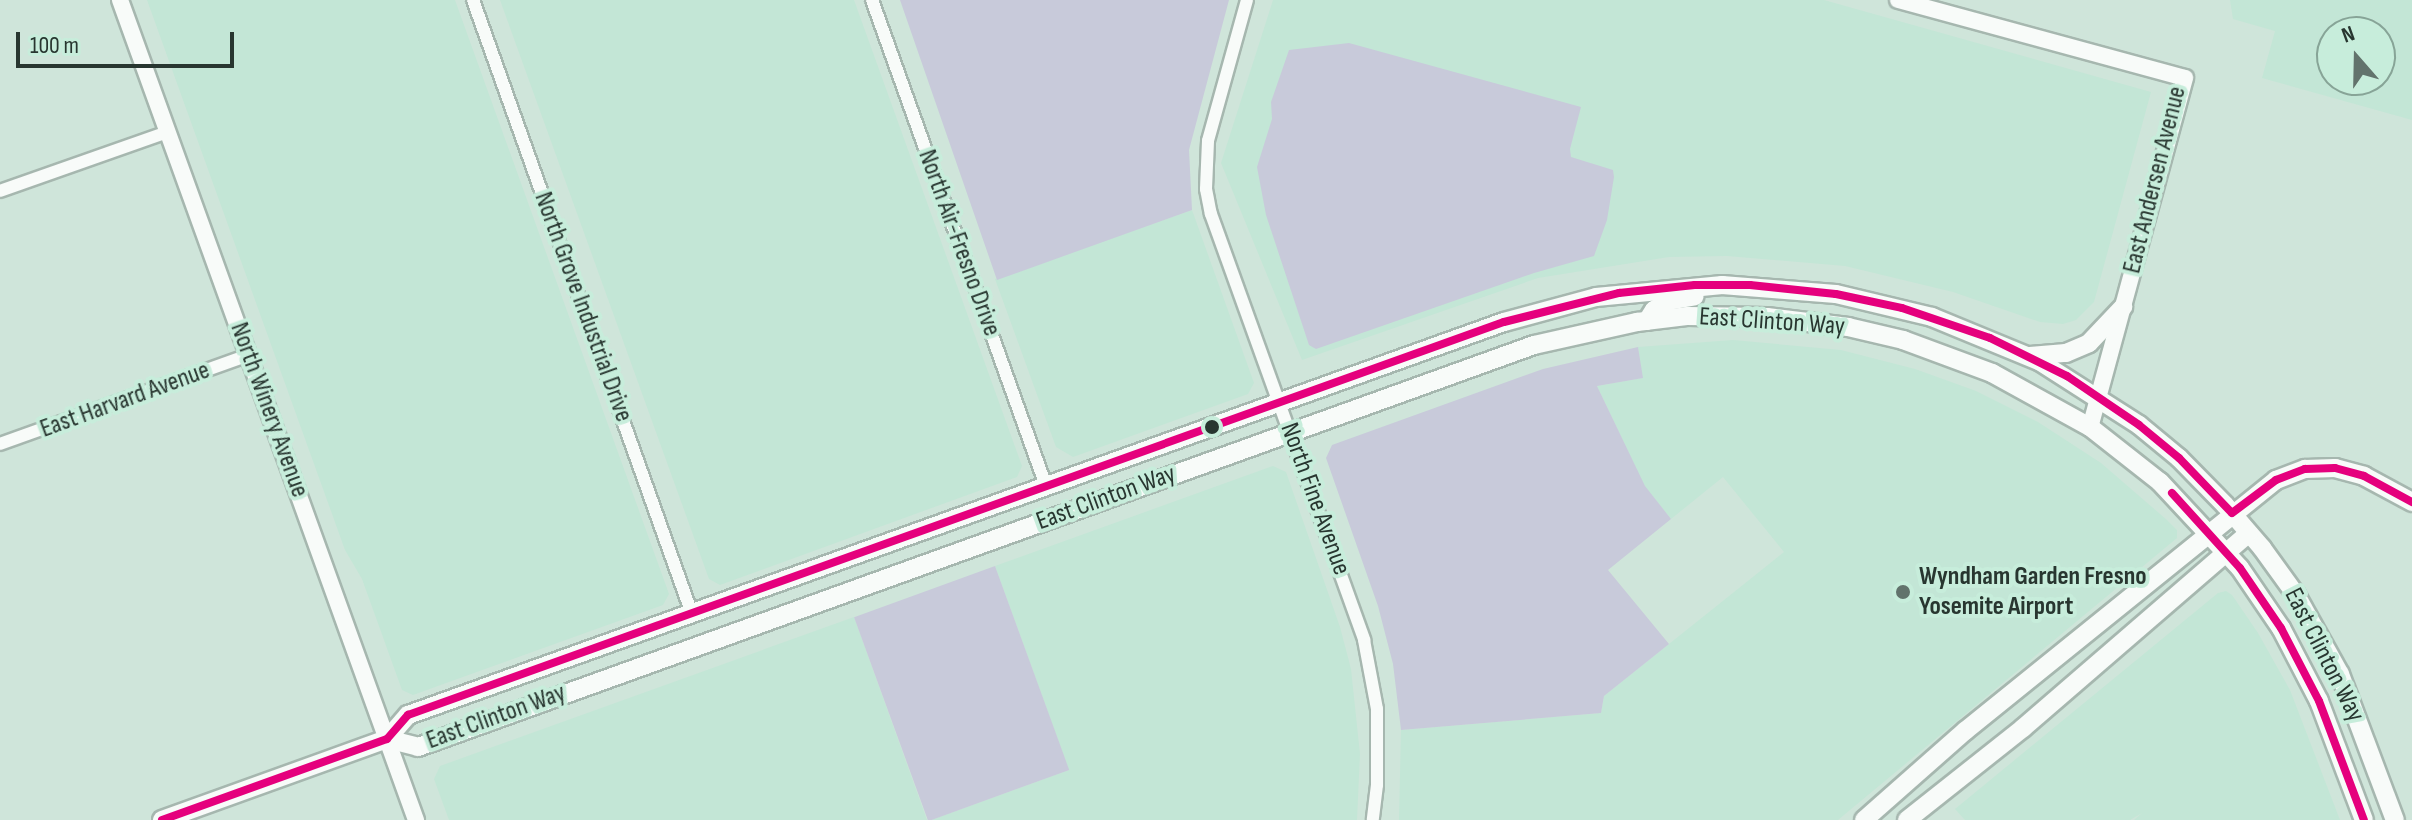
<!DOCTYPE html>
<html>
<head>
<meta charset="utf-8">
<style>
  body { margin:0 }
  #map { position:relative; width:2412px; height:820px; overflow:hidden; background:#cfe5da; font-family:"Sofia Sans Condensed",sans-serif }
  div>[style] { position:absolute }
  .built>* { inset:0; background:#c3e6d6 }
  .green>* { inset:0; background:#c8cada; transform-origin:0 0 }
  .roads { filter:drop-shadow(2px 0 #a6b7af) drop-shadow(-2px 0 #a6b7af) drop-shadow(0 2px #a6b7af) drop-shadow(0 -2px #a6b7af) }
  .minor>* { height:12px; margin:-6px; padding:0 6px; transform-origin:6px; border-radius:6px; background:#f8fbf9 }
  .tertiary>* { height:16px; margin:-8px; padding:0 8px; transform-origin:8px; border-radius:8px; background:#f8fbf9 }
  .secondary>* { height:18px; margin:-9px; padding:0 9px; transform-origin:9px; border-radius:9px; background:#f8fbf9 }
  .bus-1>* { height:8px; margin:-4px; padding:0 4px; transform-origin:4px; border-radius:4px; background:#e5007d }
  .dots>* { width:22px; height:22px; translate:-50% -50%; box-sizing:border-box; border:4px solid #c7eddb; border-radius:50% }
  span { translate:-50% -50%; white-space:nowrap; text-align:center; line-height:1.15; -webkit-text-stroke:8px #c7eddb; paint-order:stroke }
  .street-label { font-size:26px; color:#283630 }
  .poi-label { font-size:26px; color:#283630; font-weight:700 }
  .left { translate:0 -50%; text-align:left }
  .north { position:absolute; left:2316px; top:16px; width:80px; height:80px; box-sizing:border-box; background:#c7eddb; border:2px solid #87a497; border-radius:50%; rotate:340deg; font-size:22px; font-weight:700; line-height:32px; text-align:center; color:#283630 }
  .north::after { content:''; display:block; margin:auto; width:28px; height:36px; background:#62736c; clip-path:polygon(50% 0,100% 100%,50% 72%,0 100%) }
  .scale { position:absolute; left:16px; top:32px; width:218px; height:36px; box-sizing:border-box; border:4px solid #283630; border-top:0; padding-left:10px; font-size:24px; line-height:28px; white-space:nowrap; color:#283630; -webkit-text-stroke:6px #c7eddb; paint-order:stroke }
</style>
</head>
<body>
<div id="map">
  <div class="built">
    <div style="clip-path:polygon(147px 0,455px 0,669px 594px,663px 605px,413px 695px,402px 690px,362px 579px,345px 550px)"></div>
    <div style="clip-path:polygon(500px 0,854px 0,1022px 466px,1017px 477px,720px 585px,709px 579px)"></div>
    <div style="clip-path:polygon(1273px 0,1824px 0,2151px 92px,2094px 302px,2076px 320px,2063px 324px,2040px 322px,1953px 292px,1845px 266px,1727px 256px,1669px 257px,1538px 278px,1302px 360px,1221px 163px)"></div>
    <div style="clip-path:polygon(evenodd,2230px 0,2412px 0,2412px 120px,2262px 78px,2275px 31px,2233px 19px,2230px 0,2332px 32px,2380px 32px,2380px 80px,2332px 80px,2332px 32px)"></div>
    <div style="clip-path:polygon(1192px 210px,1254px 383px,1248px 394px,1073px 457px,1056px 447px,995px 279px)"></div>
    <div style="clip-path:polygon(1733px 340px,1841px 350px,1915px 369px,1976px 391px,2038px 422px,2101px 463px,2167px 520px,2177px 530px,2177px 538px,1838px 820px,1399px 820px,1401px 730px,1601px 713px,1604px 696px,1784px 552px,1723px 477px,1671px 519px,1645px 487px,1597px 386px,1642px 378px,1638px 347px)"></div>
    <div style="clip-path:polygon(1273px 466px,1286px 472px,1340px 627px,1351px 669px,1360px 754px,1357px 820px,931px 820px,1069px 770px,995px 566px)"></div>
    <div style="clip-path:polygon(2226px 591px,2232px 595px,2258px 633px,2290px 690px,2340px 820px,2134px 820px,2142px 813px,2130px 820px,1965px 820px,1955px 809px,2218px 593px)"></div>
    <div style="clip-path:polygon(854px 617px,927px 820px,449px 820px,434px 779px,440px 766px)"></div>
  </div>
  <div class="green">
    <div style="clip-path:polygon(900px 0,1229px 0,1189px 150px,1192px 210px,997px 280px)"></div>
    <div style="clip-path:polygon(1349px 43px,1581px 107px,1570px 149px,1571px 157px,1613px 170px,1614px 177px,1607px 220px,1594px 256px,1534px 273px,1316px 349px,1309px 345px,1266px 215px,1257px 167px,1272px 119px,1271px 102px,1289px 50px)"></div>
    <div style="clip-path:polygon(1638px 347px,1643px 378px,1597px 386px,1645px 486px,1671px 519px,1608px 570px,1669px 644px,1604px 696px,1601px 713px,1401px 730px,1393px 664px,1378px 606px,1326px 458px,1332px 445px,1543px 369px)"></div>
    <div style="left:995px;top:566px;width:217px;height:150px;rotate:70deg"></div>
  </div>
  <div class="roads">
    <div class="minor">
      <div style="left:473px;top:0;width:652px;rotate:70.37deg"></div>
      <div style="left:872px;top:0;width:516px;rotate:70.3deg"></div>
      <div style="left:1247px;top:0;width:146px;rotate:105.5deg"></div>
      <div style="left:1208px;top:141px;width:48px;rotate:92.4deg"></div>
      <div style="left:1206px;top:189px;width:25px;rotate:79deg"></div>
      <div style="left:1211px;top:214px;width:453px;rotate:70.2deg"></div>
      <div style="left:1364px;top:640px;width:70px;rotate:79.3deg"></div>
      <div style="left:1377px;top:709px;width:76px;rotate:90deg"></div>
      <div style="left:1377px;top:785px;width:35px;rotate:97deg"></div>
      <div style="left:0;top:191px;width:178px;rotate:-19.4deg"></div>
      <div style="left:0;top:444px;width:264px;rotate:-19.7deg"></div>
    </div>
    <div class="tertiary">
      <div style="left:120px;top:0;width:872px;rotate:70.15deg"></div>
      <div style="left:1898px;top:0;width:297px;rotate:15.2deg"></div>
      <div style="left:2185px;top:78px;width:362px;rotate:105.2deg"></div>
    </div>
    <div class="secondary">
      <div style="left:1647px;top:321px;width:13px;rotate:-58deg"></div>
      <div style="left:1654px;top:310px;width:17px;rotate:-33deg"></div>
      <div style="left:1668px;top:301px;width:27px;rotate:-10deg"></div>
      <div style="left:2030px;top:356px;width:36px;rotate:-5deg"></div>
      <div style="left:2066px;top:353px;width:25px;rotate:-23deg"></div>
      <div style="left:2089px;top:343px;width:50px;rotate:-46.6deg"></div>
      <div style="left:387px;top:739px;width:32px;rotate:14deg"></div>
      <div style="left:418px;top:747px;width:1186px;rotate:-19.81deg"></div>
      <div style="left:1534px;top:345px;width:106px;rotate:-12.6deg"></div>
      <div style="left:1637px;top:322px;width:50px;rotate:-6.8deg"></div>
      <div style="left:1687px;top:316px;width:80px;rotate:0.7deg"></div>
      <div style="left:1767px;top:317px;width:82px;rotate:7deg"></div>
      <div style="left:1848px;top:327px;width:57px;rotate:13.3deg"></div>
      <div style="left:1903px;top:340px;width:95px;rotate:20.3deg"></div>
      <div style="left:1992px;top:373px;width:112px;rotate:28.9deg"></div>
      <div style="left:2090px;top:427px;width:89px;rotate:38.2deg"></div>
      <div style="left:2160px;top:482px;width:117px;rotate:47.1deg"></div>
      <div style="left:2240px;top:568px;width:73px;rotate:55.7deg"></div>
      <div style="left:2281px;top:628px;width:82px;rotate:62.5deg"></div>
      <div style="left:2319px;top:701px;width:127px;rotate:69.3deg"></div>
      <div style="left:162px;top:820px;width:239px;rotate:-19.8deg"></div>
      <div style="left:387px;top:739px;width:32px;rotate:-49deg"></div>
      <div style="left:408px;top:715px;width:1164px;rotate:-19.73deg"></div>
      <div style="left:1504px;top:322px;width:95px;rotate:-15.2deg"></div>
      <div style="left:1596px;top:297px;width:127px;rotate:-5.4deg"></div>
      <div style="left:1722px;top:285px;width:114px;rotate:4.5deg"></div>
      <div style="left:1836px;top:294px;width:99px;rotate:13.5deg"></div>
      <div style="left:1932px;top:317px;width:116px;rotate:22.4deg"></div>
      <div style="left:2039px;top:361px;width:119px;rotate:32.6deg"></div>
      <div style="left:2139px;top:425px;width:52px;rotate:39.5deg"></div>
      <div style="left:2179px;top:458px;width:66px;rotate:45.6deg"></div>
      <div style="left:2225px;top:505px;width:57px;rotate:49.3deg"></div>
      <div style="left:2262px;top:548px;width:58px;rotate:54.1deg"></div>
      <div style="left:2296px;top:595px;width:90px;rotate:60.9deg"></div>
      <div style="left:2340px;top:674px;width:156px;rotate:69.4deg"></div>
      <div style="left:1864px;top:820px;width:135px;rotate:-41.4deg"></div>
      <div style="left:1965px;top:731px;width:400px;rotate:-38.9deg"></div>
      <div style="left:2276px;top:480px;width:31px;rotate:-21deg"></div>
      <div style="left:2305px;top:469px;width:30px;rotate:-2deg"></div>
      <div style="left:2335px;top:468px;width:30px;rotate:15deg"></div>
      <div style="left:2364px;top:476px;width:55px;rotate:28.4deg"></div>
      <div style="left:1907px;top:820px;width:148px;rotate:-38.4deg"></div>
      <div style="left:2023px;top:728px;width:298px;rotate:-40.8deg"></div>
    </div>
  </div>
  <div class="bus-1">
    <div style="left:2172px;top:493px;width:101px;rotate:47.8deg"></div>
    <div style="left:2240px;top:568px;width:73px;rotate:55.7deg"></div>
    <div style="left:2281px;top:628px;width:82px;rotate:62.5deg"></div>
    <div style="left:2319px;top:701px;width:127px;rotate:69.3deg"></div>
    <div style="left:162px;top:820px;width:239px;rotate:-19.8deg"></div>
    <div style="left:387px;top:739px;width:32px;rotate:-49deg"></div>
    <div style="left:408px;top:715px;width:1164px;rotate:-19.73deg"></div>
    <div style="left:1504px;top:322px;width:119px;rotate:-14.2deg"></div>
    <div style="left:1619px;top:293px;width:76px;rotate:-6deg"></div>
    <div style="left:1695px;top:285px;width:55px"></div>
    <div style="left:1750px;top:285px;width:86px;rotate:6deg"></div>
    <div style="left:1836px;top:294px;width:67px;rotate:12deg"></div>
    <div style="left:1902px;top:308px;width:93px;rotate:18.8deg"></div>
    <div style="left:1990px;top:338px;width:86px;rotate:26.3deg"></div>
    <div style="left:2067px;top:376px;width:87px;rotate:34.2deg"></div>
    <div style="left:2139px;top:425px;width:52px;rotate:39.5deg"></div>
    <div style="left:2179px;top:458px;width:76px;rotate:46.1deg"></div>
    <div style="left:2232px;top:513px;width:55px;rotate:-36.9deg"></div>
    <div style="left:2276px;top:480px;width:31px;rotate:-21deg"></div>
    <div style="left:2305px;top:469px;width:30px;rotate:-2deg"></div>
    <div style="left:2335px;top:468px;width:30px;rotate:15deg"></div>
    <div style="left:2364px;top:476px;width:55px;rotate:28.4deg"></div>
  </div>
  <div class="dots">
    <div style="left:1212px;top:427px;background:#283630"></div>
    <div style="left:1903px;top:592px;background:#62736c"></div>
  </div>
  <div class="street-label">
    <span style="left:2155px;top:180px;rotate:-76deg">East Andersen Avenue</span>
    <span style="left:959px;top:243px;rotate:70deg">North Air-Fresno Drive</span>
    <span style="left:583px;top:307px;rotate:70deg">North Grove Industrial Drive</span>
    <span style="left:1772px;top:322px;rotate:4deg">East Clinton Way</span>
    <span style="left:125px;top:400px;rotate:-20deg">East Harvard Avenue</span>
    <span style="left:269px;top:410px;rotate:70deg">North Winery Avenue</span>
    <span style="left:1106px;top:498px;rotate:-20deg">East Clinton Way</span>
    <span style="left:1315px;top:499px;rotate:70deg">North Fine Avenue</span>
    <span style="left:2324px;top:655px;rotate:63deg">East Clinton Way</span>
    <span style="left:496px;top:717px;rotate:-20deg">East Clinton Way</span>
  </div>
  <div class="poi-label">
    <span class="left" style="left:1919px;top:592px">Wyndham Garden Fresno<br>Yosemite Airport</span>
  </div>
  <div class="north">N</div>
  <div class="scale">100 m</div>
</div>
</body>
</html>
